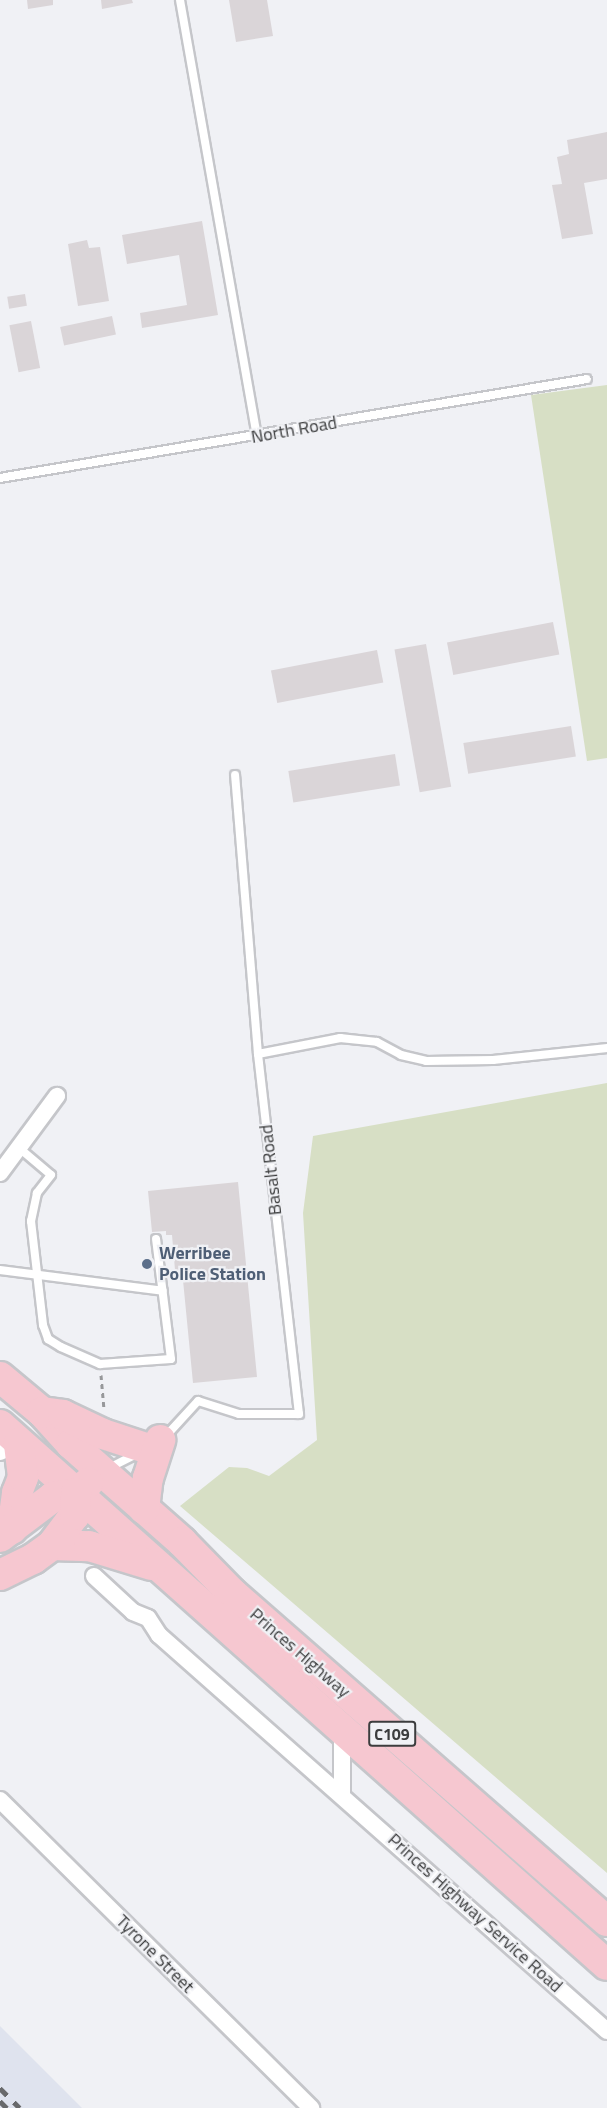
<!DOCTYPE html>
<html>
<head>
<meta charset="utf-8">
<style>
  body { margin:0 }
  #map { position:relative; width:607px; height:2108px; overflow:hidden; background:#f0f1f5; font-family:"Titillium Web",sans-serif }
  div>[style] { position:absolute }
  .built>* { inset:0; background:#dfe3ee }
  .green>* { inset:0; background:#d7dfc5 }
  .building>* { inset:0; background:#dad5d8; transform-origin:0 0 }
  .path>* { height:3px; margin-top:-1.5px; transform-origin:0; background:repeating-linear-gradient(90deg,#97989a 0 4.5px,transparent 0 9px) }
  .roads { filter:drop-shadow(2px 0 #c5c6ca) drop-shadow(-2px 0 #c5c6ca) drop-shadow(0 2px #c5c6ca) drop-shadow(0 -2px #c5c6ca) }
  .lane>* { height:8px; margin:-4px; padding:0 4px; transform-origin:4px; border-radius:4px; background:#fff }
  .street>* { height:16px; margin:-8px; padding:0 8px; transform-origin:8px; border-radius:8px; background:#fff }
  .highway>* { height:30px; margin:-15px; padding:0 15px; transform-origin:15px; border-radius:15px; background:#f6c7d0 }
  .rail>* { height:4.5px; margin-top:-2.25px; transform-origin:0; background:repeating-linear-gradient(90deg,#68696b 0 10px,transparent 0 20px) }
  .dots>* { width:16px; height:16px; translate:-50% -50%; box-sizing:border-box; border:3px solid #f0f1f5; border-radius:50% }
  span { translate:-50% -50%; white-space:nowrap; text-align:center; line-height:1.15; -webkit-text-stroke:4.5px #f0f1f5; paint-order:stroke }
  .shield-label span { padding:2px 4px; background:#f0f1f5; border:2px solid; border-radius:4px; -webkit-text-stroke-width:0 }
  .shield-label { font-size:16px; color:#3c3d3e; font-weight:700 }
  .street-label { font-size:18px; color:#3c3d3e }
  .service-label { font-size:18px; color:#4e5e75; font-weight:700 }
  .left { translate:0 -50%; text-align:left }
</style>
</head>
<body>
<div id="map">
  <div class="built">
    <div style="clip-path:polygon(0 2026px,82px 2108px,0 2108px)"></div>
  </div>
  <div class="green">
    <div style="clip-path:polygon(607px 385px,607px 758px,587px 761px,531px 395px)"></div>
    <div style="clip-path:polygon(607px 1083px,607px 1873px,180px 1506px,229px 1467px,247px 1468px,269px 1476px,317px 1440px,303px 1213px,313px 1136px)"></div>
  </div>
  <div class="building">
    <div style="clip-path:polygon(27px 0,53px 0,53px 5px,28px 9px)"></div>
    <div style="clip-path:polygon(101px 0,132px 0,133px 3px,102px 9px)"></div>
    <div style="clip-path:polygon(229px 0,267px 0,273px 36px,236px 42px)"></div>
    <div style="clip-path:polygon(607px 132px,607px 179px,584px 183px,593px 234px,562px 239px,552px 185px,562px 184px,557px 157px,569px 154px,567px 140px)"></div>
    <div style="clip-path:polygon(202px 221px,218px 315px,142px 328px,140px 313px,187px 305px,179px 255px,127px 264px,122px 235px)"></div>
    <div style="clip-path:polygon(87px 240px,89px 248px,100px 247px,109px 301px,78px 306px,68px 244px)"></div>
    <div style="left:25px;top:294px;width:12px;height:18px;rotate:81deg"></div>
    <div style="left:112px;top:316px;width:19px;height:53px;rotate:78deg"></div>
    <div style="left:31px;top:321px;width:48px;height:22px;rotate:79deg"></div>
    <div style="left:553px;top:622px;width:33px;height:108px;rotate:79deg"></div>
    <div style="left:426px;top:644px;width:145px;height:32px;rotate:80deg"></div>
    <div style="left:377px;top:650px;width:33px;height:108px;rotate:79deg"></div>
    <div style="left:571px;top:726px;width:31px;height:109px;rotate:81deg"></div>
    <div style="left:395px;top:754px;width:32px;height:108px;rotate:81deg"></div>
    <div style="clip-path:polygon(238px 1182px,257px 1377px,193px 1383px,182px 1270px,175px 1270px,172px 1235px,166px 1235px,166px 1231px,152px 1232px,148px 1191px)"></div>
  </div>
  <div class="path">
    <div style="left:101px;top:1375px;width:35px;rotate:85deg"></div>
  </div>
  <div class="roads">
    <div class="lane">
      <div style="left:180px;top:0;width:443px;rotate:80deg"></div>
      <div style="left:0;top:478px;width:595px;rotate:-9.57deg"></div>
      <div style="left:258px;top:1054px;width:84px;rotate:-11deg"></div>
      <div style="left:340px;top:1038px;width:37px;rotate:6deg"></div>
      <div style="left:377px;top:1042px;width:27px;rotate:28deg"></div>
      <div style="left:401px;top:1055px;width:26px;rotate:13deg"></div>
      <div style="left:426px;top:1061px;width:67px;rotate:-0.9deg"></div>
      <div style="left:493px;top:1060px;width:115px;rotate:-6deg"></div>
      <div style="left:18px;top:1147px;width:43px;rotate:40.3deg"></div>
      <div style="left:51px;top:1175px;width:23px;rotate:128deg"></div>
      <div style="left:37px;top:1193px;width:29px;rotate:102deg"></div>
      <div style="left:31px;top:1221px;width:105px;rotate:83.4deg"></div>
      <div style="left:43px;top:1325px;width:15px;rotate:70deg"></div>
      <div style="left:48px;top:1339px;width:15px;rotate:32deg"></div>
      <div style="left:61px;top:1347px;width:43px;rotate:23.6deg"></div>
      <div style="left:100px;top:1364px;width:71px;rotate:-4deg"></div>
      <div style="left:171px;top:1359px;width:121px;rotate:-97.1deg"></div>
      <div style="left:0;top:1270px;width:164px;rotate:7.3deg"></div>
      <div style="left:165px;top:1437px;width:49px;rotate:-47.5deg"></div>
      <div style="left:198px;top:1401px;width:43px;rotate:17.6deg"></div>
      <div style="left:239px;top:1414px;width:60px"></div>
      <div style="left:299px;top:1414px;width:362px;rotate:-96.5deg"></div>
      <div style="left:258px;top:1054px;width:280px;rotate:-94.7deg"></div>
      <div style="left:107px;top:1469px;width:35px;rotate:-27deg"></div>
    </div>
    <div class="street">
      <div style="left:0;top:1173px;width:96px;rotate:-53.5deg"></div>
      <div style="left:0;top:1452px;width:21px;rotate:-25deg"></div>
      <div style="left:94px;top:1576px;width:53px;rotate:42.7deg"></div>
      <div style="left:133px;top:1612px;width:16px;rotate:22deg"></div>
      <div style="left:148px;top:1618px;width:20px;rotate:57deg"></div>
      <div style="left:159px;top:1635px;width:598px;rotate:41.47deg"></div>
      <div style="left:342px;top:1730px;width:65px;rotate:90deg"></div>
      <div style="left:0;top:1800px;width:438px;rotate:44.7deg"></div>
    </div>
    <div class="highway">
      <div style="left:0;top:1377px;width:55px;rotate:39.8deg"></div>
      <div style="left:42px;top:1412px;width:43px;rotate:47.8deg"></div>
      <div style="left:71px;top:1444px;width:148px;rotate:41.4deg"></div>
      <div style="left:182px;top:1542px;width:71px;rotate:45.6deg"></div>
      <div style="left:232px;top:1593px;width:498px;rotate:41.2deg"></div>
      <div style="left:42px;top:1412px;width:21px;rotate:8deg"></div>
      <div style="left:63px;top:1415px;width:44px;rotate:25.4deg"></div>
      <div style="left:103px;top:1434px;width:45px;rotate:18deg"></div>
      <div style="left:0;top:1425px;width:812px;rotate:41.66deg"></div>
      <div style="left:144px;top:1509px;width:31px;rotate:-83deg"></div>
      <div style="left:148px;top:1478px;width:40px;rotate:-72deg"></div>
      <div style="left:12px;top:1529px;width:36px;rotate:-82deg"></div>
      <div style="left:17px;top:1493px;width:17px;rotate:-69deg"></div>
      <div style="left:23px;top:1477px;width:34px;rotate:-97deg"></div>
      <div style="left:0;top:1537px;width:66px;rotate:-37deg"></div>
      <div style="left:53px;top:1497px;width:23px;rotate:-10deg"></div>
      <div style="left:76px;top:1493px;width:16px;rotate:-40deg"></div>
      <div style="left:52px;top:1545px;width:37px;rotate:2deg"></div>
      <div style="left:89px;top:1546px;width:65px;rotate:17deg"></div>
      <div style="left:0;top:1575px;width:37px;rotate:-26deg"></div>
      <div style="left:33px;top:1559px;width:24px;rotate:-36deg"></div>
      <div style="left:52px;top:1545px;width:38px;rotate:-53deg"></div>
      <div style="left:75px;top:1515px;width:22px;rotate:-87deg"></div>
    </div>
  </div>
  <div class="rail">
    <div style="left:0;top:2088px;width:28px;rotate:45deg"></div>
    <div style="left:0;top:2101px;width:10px;rotate:45deg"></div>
  </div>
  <div class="dots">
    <div style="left:147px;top:1264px;background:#5c6f8a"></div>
  </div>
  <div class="shield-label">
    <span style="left:392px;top:1734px">C109</span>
  </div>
  <div class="street-label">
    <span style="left:294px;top:430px;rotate:-10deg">North Road</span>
    <span style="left:271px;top:1170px;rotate:-96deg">Basalt Road</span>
    <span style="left:300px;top:1653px;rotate:41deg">Princes Highway</span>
    <span style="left:475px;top:1913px;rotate:42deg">Princes Highway Service Road</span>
    <span style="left:155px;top:1954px;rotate:45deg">Tyrone Street</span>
  </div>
  <div class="service-label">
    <span class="left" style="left:159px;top:1264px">Werribee<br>Police Station</span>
  </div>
</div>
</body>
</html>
